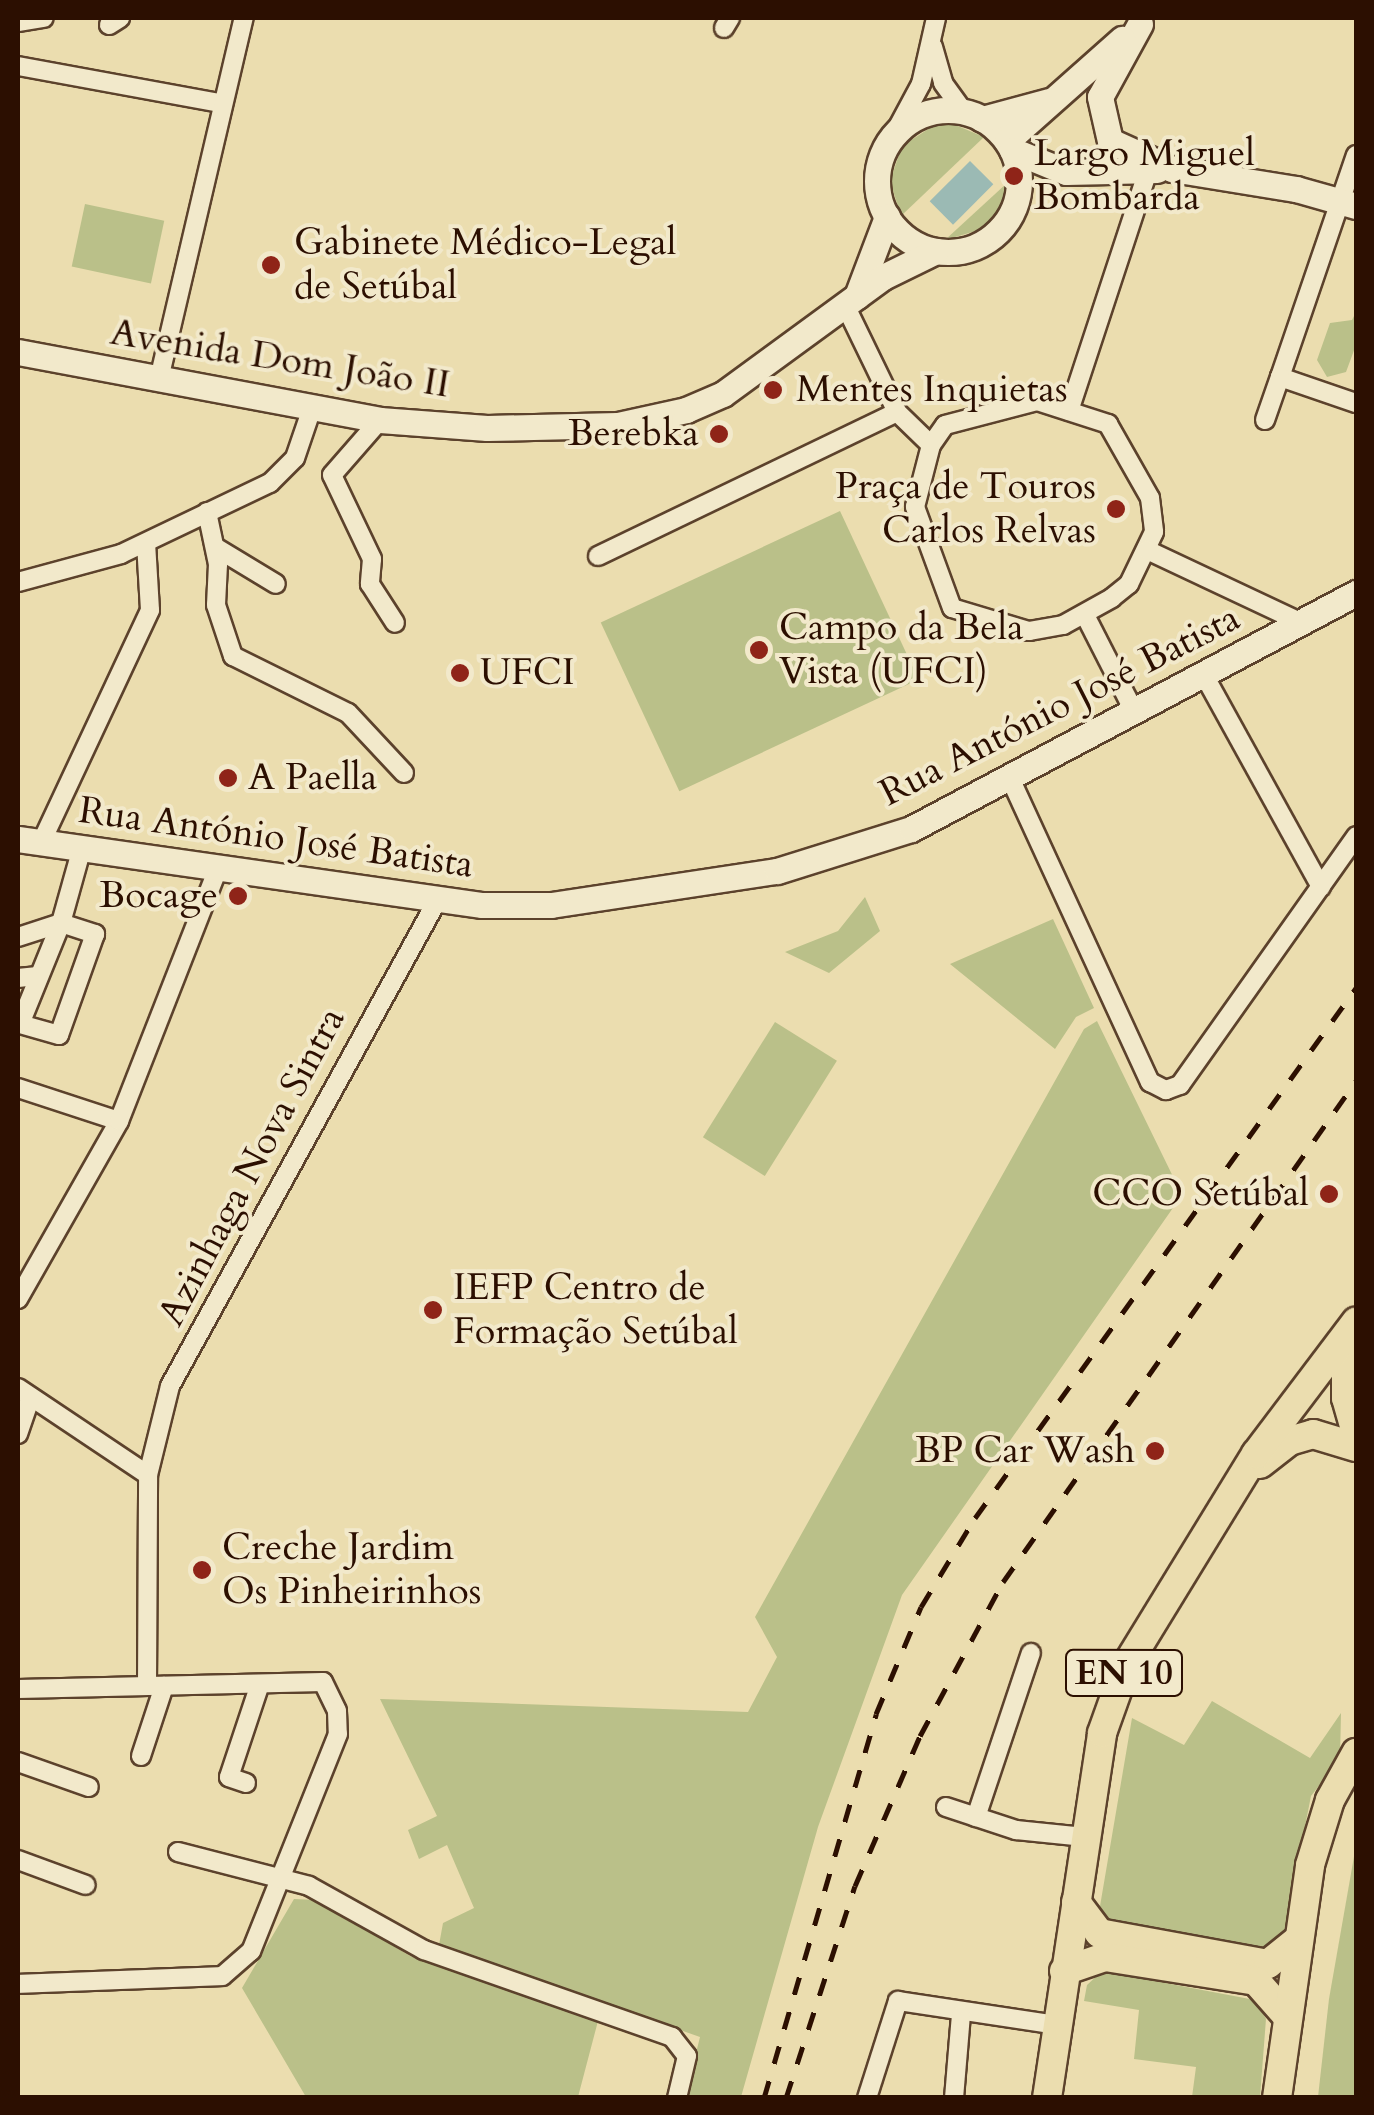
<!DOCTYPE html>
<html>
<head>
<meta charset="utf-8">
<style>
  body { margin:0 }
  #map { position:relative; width:1374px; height:2115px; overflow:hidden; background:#ebddaf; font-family:Cardo,serif }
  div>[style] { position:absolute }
  .green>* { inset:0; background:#bac089; transform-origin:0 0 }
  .water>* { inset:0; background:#9bbab4; transform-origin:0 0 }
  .roads { filter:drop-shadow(2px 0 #5c422c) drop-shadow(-2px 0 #5c422c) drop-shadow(0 2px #5c422c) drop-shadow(0 -2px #5c422c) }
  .minor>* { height:18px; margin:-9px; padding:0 9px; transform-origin:9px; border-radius:9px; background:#f2e9cb }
  .secondary>* { height:25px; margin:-12.5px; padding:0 12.5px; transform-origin:12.5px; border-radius:12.5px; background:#f2e9cb }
  .secondary>.ring { margin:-12.5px; padding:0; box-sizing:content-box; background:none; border:25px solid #f2e9cb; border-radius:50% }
  .primary>* { height:28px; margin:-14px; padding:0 14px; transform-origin:14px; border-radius:14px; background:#ebddaf }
  .rail>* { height:5px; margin-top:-2.5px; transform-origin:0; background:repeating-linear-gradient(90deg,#2c0f01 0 18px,transparent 0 36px) }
  .dots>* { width:28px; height:28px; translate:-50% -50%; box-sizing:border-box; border:5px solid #f2e9cb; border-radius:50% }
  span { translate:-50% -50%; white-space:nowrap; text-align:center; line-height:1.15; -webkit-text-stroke:8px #f2e9cb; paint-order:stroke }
  .shield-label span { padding:2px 8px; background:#f2e9cb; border:2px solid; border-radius:8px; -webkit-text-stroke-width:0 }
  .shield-label { font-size:35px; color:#2c0f01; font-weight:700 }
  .poi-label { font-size:38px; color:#2c0f01 }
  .left { translate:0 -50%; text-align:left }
  .right { translate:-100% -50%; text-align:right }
  .street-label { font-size:38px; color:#2c0f01 }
  .frame { position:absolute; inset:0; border:20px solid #2c0f01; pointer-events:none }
</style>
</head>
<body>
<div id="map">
  <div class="green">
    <div style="clip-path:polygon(953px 124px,984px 137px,901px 216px,890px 181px,902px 146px,933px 126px)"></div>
    <div style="clip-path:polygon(1007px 183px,999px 213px,986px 228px,945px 240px)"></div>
    <div style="left:85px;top:204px;width:81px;height:64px;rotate:12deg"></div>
    <div style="clip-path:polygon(1356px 312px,1356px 345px,1346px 372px,1327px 377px,1317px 360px,1330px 323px,1352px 320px)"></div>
    <div style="left:840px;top:511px;width:186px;height:264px;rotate:65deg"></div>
    <div style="clip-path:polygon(865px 897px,880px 931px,829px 973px,785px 952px,838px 931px)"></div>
    <div style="clip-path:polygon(1053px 919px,1094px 1008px,1076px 1017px,1055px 1049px,950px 964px)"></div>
    <div style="clip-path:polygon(1097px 1021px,1182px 1195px,902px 1595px,818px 1827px,741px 2097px,685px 2097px,700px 2037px,439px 1945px,443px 1923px,474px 1908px,447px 1845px,419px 1859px,408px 1830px,437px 1816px,380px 1699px,748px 1712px,777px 1657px,755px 1617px,1084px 1029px)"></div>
    <div style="left:775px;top:1022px;width:73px;height:136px;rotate:32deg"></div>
    <div style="clip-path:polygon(1212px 1701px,1310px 1758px,1341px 1713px,1340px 1759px,1311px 1796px,1282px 1942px,1262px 1954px,1113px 1929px,1099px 1912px,1132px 1718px,1184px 1745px)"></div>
    <div style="clip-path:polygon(1356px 1845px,1356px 2097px,1318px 2097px,1329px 1999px)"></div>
    <div style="clip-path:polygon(294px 1899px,317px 1900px,410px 1956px,598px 2021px,578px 2097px,306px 2097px,242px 1988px)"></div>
    <div style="clip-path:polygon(1102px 1971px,1255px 2000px,1266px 2019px,1260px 2097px,1192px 2097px,1196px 2067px,1134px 2059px,1139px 2010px,1084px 2001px,1087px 1985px)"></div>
  </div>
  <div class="water">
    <div style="left:970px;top:161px;width:33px;height:57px;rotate:45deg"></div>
  </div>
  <div class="roads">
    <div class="minor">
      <div style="left:18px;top:22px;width:26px;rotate:-9deg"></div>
      <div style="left:109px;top:25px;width:13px;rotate:-32deg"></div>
      <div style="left:724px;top:28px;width:12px;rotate:-59deg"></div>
      <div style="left:933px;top:47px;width:37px;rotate:74deg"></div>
      <div style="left:943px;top:83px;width:37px;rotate:54deg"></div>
      <div style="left:18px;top:66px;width:205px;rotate:10.4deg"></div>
      <div style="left:892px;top:138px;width:61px;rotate:-61.8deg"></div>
      <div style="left:921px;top:84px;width:68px;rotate:-77.2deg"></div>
      <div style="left:1356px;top:155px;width:235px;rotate:108.9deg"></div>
      <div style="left:1280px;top:377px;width:80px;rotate:18.9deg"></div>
      <div style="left:846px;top:307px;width:117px;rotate:64.1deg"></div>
      <div style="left:897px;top:412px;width:47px;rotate:44.1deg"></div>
      <div style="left:159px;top:379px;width:371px;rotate:-76.8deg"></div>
      <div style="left:1037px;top:401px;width:75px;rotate:17.9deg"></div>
      <div style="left:1108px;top:424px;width:85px;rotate:60.4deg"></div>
      <div style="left:1150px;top:498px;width:34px;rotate:83deg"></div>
      <div style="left:1154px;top:532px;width:58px;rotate:115.7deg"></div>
      <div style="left:1129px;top:584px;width:22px;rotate:141deg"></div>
      <div style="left:1112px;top:598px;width:56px;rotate:151.1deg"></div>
      <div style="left:1063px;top:625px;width:35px;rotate:170deg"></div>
      <div style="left:1029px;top:631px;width:80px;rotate:-163.4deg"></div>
      <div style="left:952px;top:608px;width:108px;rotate:-110.1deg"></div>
      <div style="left:915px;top:507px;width:64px;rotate:-75.5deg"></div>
      <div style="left:931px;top:445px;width:24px;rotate:-55deg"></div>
      <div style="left:945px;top:425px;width:95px;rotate:-14.6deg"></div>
      <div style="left:1069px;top:411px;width:253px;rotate:-71.8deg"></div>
      <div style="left:380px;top:420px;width:73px;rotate:131.1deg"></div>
      <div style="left:332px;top:475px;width:93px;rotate:64.5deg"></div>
      <div style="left:372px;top:559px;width:25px;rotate:95deg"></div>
      <div style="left:370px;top:584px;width:46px;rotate:57.3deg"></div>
      <div style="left:1265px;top:420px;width:46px;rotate:-70.8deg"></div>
      <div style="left:207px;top:512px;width:53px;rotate:78.1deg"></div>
      <div style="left:218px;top:564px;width:41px;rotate:92.8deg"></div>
      <div style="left:216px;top:605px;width:54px;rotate:71.6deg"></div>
      <div style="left:233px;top:656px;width:128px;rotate:26.4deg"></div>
      <div style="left:348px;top:713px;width:82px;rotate:47deg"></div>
      <div style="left:215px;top:547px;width:71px;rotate:31.2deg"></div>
      <div style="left:1147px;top:550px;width:171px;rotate:25.2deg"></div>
      <div style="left:598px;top:556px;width:332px;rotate:-25.7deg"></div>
      <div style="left:18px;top:582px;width:107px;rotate:-15.2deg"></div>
      <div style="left:121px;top:554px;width:165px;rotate:-25.5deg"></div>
      <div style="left:270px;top:483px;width:35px;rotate:-45deg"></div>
      <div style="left:295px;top:458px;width:53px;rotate:-71.2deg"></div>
      <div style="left:1085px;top:615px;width:108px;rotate:63deg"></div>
      <div style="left:1204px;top:675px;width:242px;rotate:61.1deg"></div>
      <div style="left:1010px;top:778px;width:335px;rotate:65.3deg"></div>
      <div style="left:1150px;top:1082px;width:18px;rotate:27deg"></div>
      <div style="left:1166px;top:1090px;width:15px;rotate:-20deg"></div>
      <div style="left:1180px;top:1085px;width:305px;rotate:-54.7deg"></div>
      <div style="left:41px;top:843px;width:257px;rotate:-64.9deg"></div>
      <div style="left:150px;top:610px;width:67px;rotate:-93.4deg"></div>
      <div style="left:18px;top:937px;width:45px;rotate:-18deg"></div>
      <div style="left:61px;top:923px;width:36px;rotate:18deg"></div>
      <div style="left:95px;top:934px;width:107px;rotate:109.6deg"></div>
      <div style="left:59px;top:1035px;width:41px;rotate:-164.2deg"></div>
      <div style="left:20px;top:1024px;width:109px;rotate:-67.9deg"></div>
      <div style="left:61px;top:923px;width:78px;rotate:-74.4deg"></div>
      <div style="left:18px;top:978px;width:20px;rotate:-6deg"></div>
      <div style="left:18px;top:1088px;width:106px;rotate:18.1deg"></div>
      <div style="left:18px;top:1299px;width:205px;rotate:-60.4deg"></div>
      <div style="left:119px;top:1121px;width:272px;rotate:-68.6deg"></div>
      <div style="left:18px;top:1388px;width:156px;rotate:33.8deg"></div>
      <div style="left:18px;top:1434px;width:39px;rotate:-71deg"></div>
      <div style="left:147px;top:1686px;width:211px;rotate:-89.7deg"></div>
      <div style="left:148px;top:1475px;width:92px;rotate:-76.1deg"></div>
      <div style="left:170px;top:1386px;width:554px;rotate:-61.17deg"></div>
      <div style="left:18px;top:1689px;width:305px;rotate:-1.3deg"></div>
      <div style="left:323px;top:1682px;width:32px;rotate:64deg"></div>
      <div style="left:337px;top:1711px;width:23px;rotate:88deg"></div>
      <div style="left:338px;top:1734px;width:234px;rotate:111.8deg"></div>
      <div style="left:251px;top:1951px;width:38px;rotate:139deg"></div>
      <div style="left:222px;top:1976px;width:204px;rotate:177.8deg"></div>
      <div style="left:141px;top:1756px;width:74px;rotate:-71.8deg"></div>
      <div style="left:18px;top:1762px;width:75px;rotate:19.4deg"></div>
      <div style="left:246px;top:1783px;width:18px;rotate:-161deg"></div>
      <div style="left:229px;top:1777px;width:98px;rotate:-71.6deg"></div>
      <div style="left:946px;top:1807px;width:74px;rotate:18.2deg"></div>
      <div style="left:1016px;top:1830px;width:69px;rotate:5.8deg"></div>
      <div style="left:976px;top:1817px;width:173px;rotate:-71.5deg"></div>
      <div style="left:178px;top:1852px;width:135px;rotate:14.5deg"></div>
      <div style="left:309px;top:1886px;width:132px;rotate:29.1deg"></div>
      <div style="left:424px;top:1950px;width:263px;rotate:19.3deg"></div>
      <div style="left:672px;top:2037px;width:24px;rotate:52deg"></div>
      <div style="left:687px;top:2056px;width:43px;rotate:103.4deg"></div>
      <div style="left:18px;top:1860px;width:72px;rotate:20.2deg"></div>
      <div style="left:867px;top:2098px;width:102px;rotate:-72.3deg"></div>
      <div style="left:898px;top:2001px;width:161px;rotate:8.6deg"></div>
      <div style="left:954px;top:2098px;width:83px;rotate:-85.2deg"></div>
    </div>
    <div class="secondary">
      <div style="left:1140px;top:24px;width:83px;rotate:118.7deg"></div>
      <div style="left:1100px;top:97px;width:45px;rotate:77.2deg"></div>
      <div style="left:1110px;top:141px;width:68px;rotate:24.3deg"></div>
      <div style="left:1172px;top:169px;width:126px;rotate:9.2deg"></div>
      <div style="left:1296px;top:189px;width:62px;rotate:15.8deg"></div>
      <div class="ring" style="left:877px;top:110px;width:117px;height:117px"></div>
      <div style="left:982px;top:119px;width:69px;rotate:-15deg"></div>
      <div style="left:1007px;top:141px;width:154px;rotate:-41.6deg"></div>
      <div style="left:1012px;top:150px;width:58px;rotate:22.2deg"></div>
      <div style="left:1066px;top:172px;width:91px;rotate:-1.3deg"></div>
      <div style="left:857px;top:296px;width:85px;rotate:-69.2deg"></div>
      <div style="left:18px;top:352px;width:368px;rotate:10.6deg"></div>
      <div style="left:380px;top:420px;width:107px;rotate:4.3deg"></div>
      <div style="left:487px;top:428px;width:131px;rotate:-1.3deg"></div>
      <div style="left:618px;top:425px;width:70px;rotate:-12.4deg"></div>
      <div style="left:686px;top:410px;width:40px;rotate:-23.4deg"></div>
      <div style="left:723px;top:394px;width:198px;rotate:-36.2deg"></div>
      <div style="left:883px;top:277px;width:59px;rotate:-26.1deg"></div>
      <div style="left:18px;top:839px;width:469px;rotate:8.1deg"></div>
      <div style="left:482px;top:905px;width:69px"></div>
      <div style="left:551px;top:905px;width:229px;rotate:-8.6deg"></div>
      <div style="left:777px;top:871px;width:140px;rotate:-17.4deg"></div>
      <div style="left:911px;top:829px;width:504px;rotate:-27.94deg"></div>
    </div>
    <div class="primary">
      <div style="left:1356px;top:1341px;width:29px;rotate:110deg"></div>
      <div style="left:1346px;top:1368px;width:30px;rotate:90deg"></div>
      <div style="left:1346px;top:1398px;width:35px;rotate:74deg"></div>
      <div style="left:1260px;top:1464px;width:37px;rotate:-38deg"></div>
      <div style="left:1289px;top:1441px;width:25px;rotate:-16deg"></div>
      <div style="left:1313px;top:1434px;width:45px;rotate:16.8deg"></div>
      <div style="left:1076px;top:1902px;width:39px;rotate:53deg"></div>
      <div style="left:1099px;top:1933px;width:172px;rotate:10.4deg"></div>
      <div style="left:1268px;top:1964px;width:40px;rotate:-39deg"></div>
      <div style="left:1064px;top:1971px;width:43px;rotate:-18.9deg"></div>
      <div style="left:1105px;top:1957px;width:153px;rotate:9deg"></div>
      <div style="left:1256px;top:1981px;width:45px;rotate:48.6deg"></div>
      <div style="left:1047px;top:2098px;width:369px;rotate:-81.4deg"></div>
      <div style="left:1102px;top:1733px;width:71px;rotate:-70.3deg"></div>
      <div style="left:1126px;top:1666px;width:249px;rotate:-58.5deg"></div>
      <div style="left:1256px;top:1454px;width:166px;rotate:-52.9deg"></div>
      <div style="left:1277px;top:2098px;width:235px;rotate:-81.9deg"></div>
      <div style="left:1310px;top:1865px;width:68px;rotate:-72.9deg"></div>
      <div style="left:1330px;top:1800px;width:54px;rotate:-61deg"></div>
    </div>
  </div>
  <div class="rail">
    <div style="left:764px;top:2098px;width:400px;rotate:-73.7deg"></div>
    <div style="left:876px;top:1714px;width:116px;rotate:-67.2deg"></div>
    <div style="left:921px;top:1607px;width:104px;rotate:-58.8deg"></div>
    <div style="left:975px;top:1518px;width:653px;rotate:-54.29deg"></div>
    <div style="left:786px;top:2098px;width:223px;rotate:-72deg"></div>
    <div style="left:855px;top:1886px;width:163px;rotate:-66.6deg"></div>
    <div style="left:920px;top:1736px;width:175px;rotate:-61.7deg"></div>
    <div style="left:1003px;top:1582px;width:613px;rotate:-54.83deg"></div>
  </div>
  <div class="dots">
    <div style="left:1014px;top:176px;background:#8f2418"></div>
    <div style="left:271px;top:265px;background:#8f2418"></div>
    <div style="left:773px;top:390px;background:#8f2418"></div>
    <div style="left:719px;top:434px;background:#8f2418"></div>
    <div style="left:1116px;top:509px;background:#8f2418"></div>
    <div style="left:759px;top:650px;background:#8f2418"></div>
    <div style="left:460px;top:673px;background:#8f2418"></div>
    <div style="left:228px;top:778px;background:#8f2418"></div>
    <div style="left:238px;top:896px;background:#8f2418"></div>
    <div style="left:1329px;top:1194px;background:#8f2418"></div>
    <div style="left:433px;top:1310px;background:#8f2418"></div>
    <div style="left:1155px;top:1451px;background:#8f2418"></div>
    <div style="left:202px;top:1570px;background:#8f2418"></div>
  </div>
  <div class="shield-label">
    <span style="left:1124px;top:1673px">EN 10</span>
  </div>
  <div class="poi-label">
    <span class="left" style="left:1034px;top:176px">Largo Miguel<br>Bombarda</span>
    <span class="left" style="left:294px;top:265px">Gabinete Médico-Legal<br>de Setúbal</span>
    <span class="left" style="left:796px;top:390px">Mentes Inquietas</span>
    <span class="right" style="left:699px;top:434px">Berebka</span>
    <span class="right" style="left:1096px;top:509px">Praça de Touros<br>Carlos Relvas</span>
    <span class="left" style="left:779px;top:650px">Campo da Bela<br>Vista (UFCI)</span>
    <span class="left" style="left:480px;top:673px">UFCI</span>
    <span class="left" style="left:248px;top:778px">A Paella</span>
    <span class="right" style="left:218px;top:896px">Bocage</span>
    <span class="right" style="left:1309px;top:1194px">CCO Setúbal</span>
    <span class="left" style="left:453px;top:1310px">IEFP Centro de<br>Formação Setúbal</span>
    <span class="right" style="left:1135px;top:1451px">BP Car Wash</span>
    <span class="left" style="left:222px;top:1570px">Creche Jardim<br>Os Pinheirinhos</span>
  </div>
  <div class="street-label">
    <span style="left:280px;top:359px;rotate:9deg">Avenida Dom João II</span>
    <span style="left:1060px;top:706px;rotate:-27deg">Rua António José Batista</span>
    <span style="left:276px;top:838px;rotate:8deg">Rua António José Batista</span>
    <span style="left:252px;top:1167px;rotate:-62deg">Azinhaga Nova Sintra</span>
  </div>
  <div class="frame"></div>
</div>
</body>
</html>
